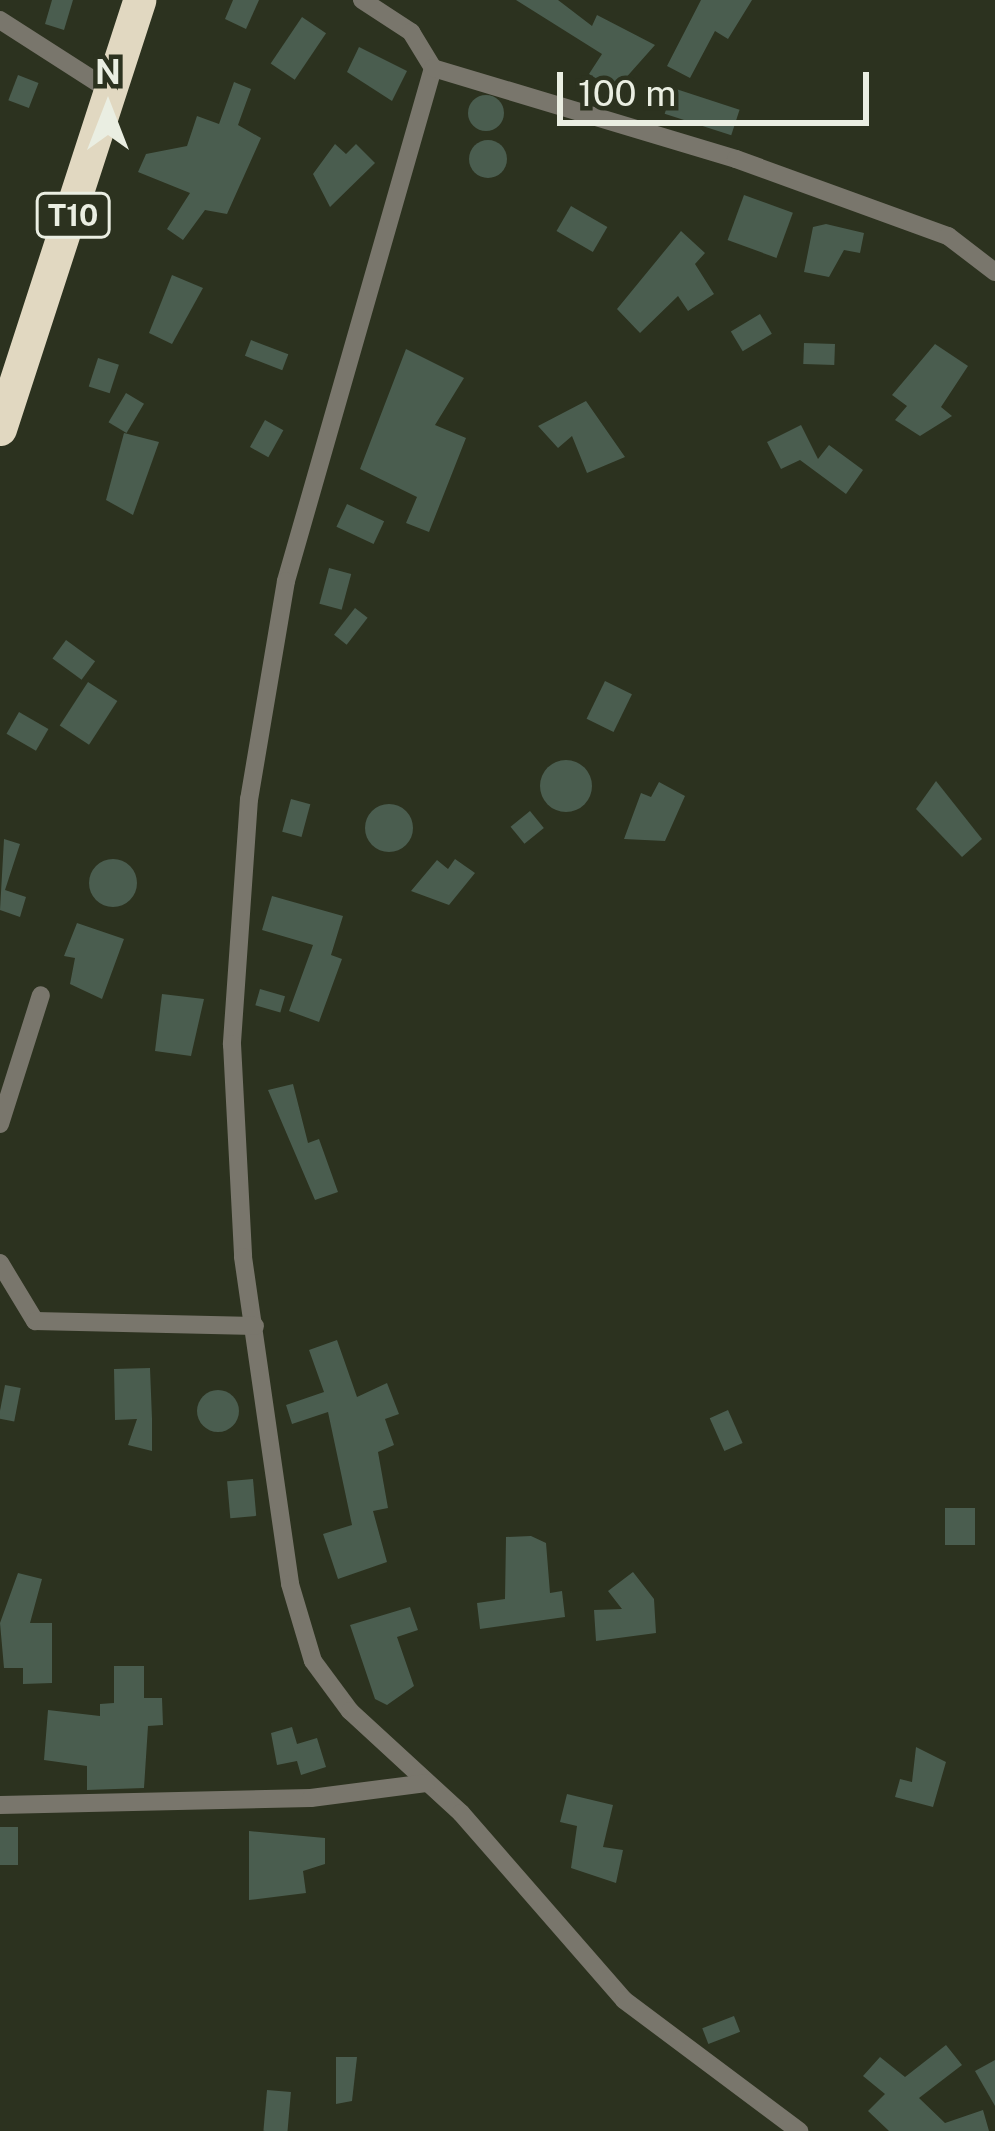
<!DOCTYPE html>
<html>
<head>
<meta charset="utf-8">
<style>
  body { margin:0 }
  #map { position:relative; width:995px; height:2131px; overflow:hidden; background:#2c321f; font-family:"Public Sans",sans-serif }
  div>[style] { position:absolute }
  .building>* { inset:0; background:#4a5d4f; transform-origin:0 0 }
  .round { border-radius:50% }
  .street>* { height:18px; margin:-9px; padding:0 9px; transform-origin:9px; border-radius:9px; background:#79766c }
  .highway>* { height:33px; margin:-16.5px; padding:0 16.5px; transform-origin:16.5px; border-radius:16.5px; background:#e1d8c1 }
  span { translate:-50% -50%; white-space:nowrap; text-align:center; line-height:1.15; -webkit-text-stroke:9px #2c321f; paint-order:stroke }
  .shield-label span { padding:3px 9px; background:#2c321f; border:3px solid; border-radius:9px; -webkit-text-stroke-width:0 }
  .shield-label { font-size:30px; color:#eaeee2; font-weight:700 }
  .north { position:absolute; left:48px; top:48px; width:120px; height:120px; -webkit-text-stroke:9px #2c321f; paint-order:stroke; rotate:0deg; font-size:33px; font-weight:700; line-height:48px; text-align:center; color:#eaeee2 }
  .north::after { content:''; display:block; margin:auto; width:42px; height:54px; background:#eaeee2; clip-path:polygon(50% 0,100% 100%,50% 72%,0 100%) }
  .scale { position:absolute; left:557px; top:72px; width:312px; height:54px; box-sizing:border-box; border:6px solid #eaeee2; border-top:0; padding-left:15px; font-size:36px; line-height:42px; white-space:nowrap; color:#eaeee2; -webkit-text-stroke:9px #2c321f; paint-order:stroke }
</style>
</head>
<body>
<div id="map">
  <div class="building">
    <div style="clip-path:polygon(52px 0,73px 0,64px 30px,45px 24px)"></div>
    <div style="clip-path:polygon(233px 0,259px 0,246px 29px,225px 19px)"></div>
    <div style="clip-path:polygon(516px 0,558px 0,592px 26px,597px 15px,655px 45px,615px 90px,589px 74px,602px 54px)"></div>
    <div style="clip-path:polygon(701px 0,752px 0,728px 39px,715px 31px,690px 78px,667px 66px)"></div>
    <div style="left:302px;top:17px;width:29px;height:56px;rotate:34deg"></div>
    <div style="clip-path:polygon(359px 47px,407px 71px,392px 101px,347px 72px)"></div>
    <div style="left:18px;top:75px;width:22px;height:27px;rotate:21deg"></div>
    <div style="clip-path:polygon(234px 82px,251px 89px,238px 125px,261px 138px,227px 214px,205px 210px,183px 240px,167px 229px,190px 193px,138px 172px,146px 154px,187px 146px,197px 116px,219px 124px)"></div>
    <div style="left:673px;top:88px;width:70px;height:27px;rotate:18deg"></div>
    <div class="round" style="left:468px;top:95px;width:36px;height:36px"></div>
    <div class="round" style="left:469px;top:140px;width:38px;height:38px"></div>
    <div style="clip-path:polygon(335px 144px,346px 154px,356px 144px,375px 163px,330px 207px,313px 174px)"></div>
    <div style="left:744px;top:195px;width:52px;height:48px;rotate:20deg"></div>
    <div style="left:571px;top:206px;width:42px;height:29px;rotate:30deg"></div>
    <div style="clip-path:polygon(826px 224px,864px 233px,860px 253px,844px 250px,829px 277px,804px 272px,813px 227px)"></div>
    <div style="clip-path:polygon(681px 231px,705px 253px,695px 264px,714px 294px,688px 311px,678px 296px,640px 333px,617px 309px)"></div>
    <div style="clip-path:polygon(172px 275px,203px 288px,172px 344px,149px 333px)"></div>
    <div style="left:760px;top:314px;width:23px;height:34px;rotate:59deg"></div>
    <div style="left:251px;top:340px;width:40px;height:17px;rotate:21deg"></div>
    <div style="left:804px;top:343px;width:31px;height:21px;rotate:2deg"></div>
    <div style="clip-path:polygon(935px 344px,968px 366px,941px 407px,952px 416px,920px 436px,895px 420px,907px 406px,892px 395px)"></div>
    <div style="clip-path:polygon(406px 349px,464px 378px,435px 425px,466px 438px,429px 532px,406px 523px,417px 497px,360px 469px)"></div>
    <div style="left:98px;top:358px;width:22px;height:30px;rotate:18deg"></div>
    <div style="left:126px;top:393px;width:21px;height:34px;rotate:31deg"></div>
    <div style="clip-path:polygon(586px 401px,625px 457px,587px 473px,572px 436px,558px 448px,538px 426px)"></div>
    <div style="left:265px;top:420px;width:21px;height:31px;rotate:29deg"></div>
    <div style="clip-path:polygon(801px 425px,818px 459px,829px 445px,863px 470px,846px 494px,800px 460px,781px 469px,767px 442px)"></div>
    <div style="clip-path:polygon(124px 433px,159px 442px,133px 515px,106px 500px)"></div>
    <div style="left:347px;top:504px;width:41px;height:25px;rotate:25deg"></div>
    <div style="left:329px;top:568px;width:23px;height:37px;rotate:15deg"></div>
    <div style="left:355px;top:608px;width:16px;height:34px;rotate:38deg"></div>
    <div style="left:66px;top:640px;width:36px;height:23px;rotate:36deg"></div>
    <div style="left:605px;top:681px;width:30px;height:42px;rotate:26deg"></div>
    <div style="left:88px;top:682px;width:35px;height:52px;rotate:33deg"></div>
    <div style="left:19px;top:712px;width:34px;height:25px;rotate:30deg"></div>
    <div class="round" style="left:540px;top:760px;width:52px;height:52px"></div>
    <div style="clip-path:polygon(936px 781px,982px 839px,962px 857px,916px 809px)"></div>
    <div style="clip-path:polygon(659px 782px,685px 796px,665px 841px,624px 839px,641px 793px,651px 797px)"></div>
    <div style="left:291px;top:799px;width:20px;height:34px;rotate:15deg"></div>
    <div class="round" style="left:365px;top:804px;width:48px;height:48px"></div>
    <div style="left:530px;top:811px;width:22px;height:25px;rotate:51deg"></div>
    <div style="clip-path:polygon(4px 839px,20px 844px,5px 890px,26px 897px,20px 917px,0 910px)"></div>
    <div class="round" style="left:89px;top:859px;width:48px;height:48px"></div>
    <div style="clip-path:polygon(455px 859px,475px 873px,449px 905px,411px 891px,437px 860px,448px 869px)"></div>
    <div style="clip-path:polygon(272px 896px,343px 916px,331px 955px,342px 959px,319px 1022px,289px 1011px,313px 945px,262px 930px)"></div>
    <div style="clip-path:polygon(77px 923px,124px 939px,102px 999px,70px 984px,75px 958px,64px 956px)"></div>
    <div style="left:260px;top:989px;width:26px;height:17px;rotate:16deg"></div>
    <div style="clip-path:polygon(162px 994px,204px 999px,191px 1056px,155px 1051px)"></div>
    <div style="clip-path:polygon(293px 1084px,308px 1143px,319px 1139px,338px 1192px,315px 1200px,268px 1090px)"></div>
    <div style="clip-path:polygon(337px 1340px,357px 1397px,387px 1383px,399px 1414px,385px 1419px,394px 1445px,378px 1452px,388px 1508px,373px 1511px,387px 1562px,338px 1579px,323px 1534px,352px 1525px,328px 1412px,292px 1424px,286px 1405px,324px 1392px,309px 1350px)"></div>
    <div style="clip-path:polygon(150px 1368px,152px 1419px,152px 1451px,128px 1445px,137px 1419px,115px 1420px,114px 1369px)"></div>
    <div style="left:5px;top:1385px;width:16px;height:34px;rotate:11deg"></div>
    <div class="round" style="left:197px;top:1390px;width:42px;height:42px"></div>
    <div style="left:728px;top:1410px;width:36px;height:20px;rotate:66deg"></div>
    <div style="left:253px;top:1479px;width:37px;height:26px;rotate:85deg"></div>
    <div style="left:945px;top:1508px;width:30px;height:37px"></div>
    <div style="clip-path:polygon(531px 1536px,546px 1543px,550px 1593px,562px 1591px,565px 1617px,480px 1629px,477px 1603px,505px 1599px,506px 1537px)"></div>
    <div style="clip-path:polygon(633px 1572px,654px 1599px,656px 1633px,596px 1641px,594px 1610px,622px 1609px,608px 1591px)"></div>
    <div style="clip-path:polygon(18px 1573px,42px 1579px,30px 1623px,52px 1623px,52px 1683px,23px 1684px,23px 1668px,4px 1668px,0 1623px)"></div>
    <div style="clip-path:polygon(410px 1607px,418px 1630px,397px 1637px,414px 1686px,387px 1705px,375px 1699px,350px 1625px)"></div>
    <div style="clip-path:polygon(114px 1666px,144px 1666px,144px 1698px,162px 1698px,163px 1725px,148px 1726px,144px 1788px,87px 1790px,87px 1766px,44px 1760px,48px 1710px,100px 1716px,100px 1704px,114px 1703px)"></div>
    <div style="clip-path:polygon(292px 1727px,297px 1744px,317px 1738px,326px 1767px,301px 1775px,297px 1761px,277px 1765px,271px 1733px)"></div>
    <div style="clip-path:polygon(916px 1747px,946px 1762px,933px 1807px,895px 1797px,900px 1779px,912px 1782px)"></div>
    <div style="clip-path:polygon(567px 1794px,613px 1805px,603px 1847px,623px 1850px,616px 1883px,571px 1868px,577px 1826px,560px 1822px)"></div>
    <div style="left:0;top:1827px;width:18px;height:38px"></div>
    <div style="clip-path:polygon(249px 1831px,325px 1838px,325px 1864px,303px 1871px,306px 1893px,249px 1900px)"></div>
    <div style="left:734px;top:2016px;width:17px;height:34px;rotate:69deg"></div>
    <div style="clip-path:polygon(946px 2045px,962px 2065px,919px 2098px,945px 2123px,983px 2110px,989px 2131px,889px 2131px,868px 2111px,885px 2094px,863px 2076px,880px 2057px,905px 2077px)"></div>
    <div style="clip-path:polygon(336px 2057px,357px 2057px,352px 2101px,336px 2104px)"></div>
    <div style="clip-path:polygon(995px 2060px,995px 2106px,975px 2071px)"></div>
    <div style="left:267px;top:2090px;width:24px;height:41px;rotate:5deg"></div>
  </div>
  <div class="street">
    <div style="left:362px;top:0;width:59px;rotate:33.1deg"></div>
    <div style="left:411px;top:32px;width:42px;rotate:58.6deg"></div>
    <div style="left:433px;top:68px;width:534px;rotate:105.99deg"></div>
    <div style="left:286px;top:581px;width:221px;rotate:99.6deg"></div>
    <div style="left:249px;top:799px;width:246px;rotate:94deg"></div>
    <div style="left:232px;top:1044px;width:213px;rotate:87deg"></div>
    <div style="left:243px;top:1257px;width:330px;rotate:81.8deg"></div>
    <div style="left:290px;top:1584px;width:80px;rotate:73.4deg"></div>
    <div style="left:313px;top:1661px;width:62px;rotate:53.5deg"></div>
    <div style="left:350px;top:1711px;width:151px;rotate:42.6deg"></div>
    <div style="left:461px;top:1813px;width:248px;rotate:48.9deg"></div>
    <div style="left:624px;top:2000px;width:219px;rotate:36.8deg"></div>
    <div style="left:0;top:20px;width:133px;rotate:32.7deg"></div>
    <div style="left:433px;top:68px;width:316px;rotate:16.7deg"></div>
    <div style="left:736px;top:159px;width:226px;rotate:20deg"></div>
    <div style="left:948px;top:236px;width:59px;rotate:37.5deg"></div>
    <div style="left:0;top:1124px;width:135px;rotate:-72.4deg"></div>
    <div style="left:0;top:1263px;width:68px;rotate:58.9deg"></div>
    <div style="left:35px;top:1321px;width:220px;rotate:1.3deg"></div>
    <div style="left:0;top:1805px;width:311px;rotate:-1.3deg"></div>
    <div style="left:311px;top:1798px;width:116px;rotate:-7.4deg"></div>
  </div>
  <div class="highway">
    <div style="left:0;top:429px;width:451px;rotate:-72deg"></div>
  </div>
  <div class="shield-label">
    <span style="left:73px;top:215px">T10</span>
  </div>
  <div class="north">N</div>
  <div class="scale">100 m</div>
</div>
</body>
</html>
